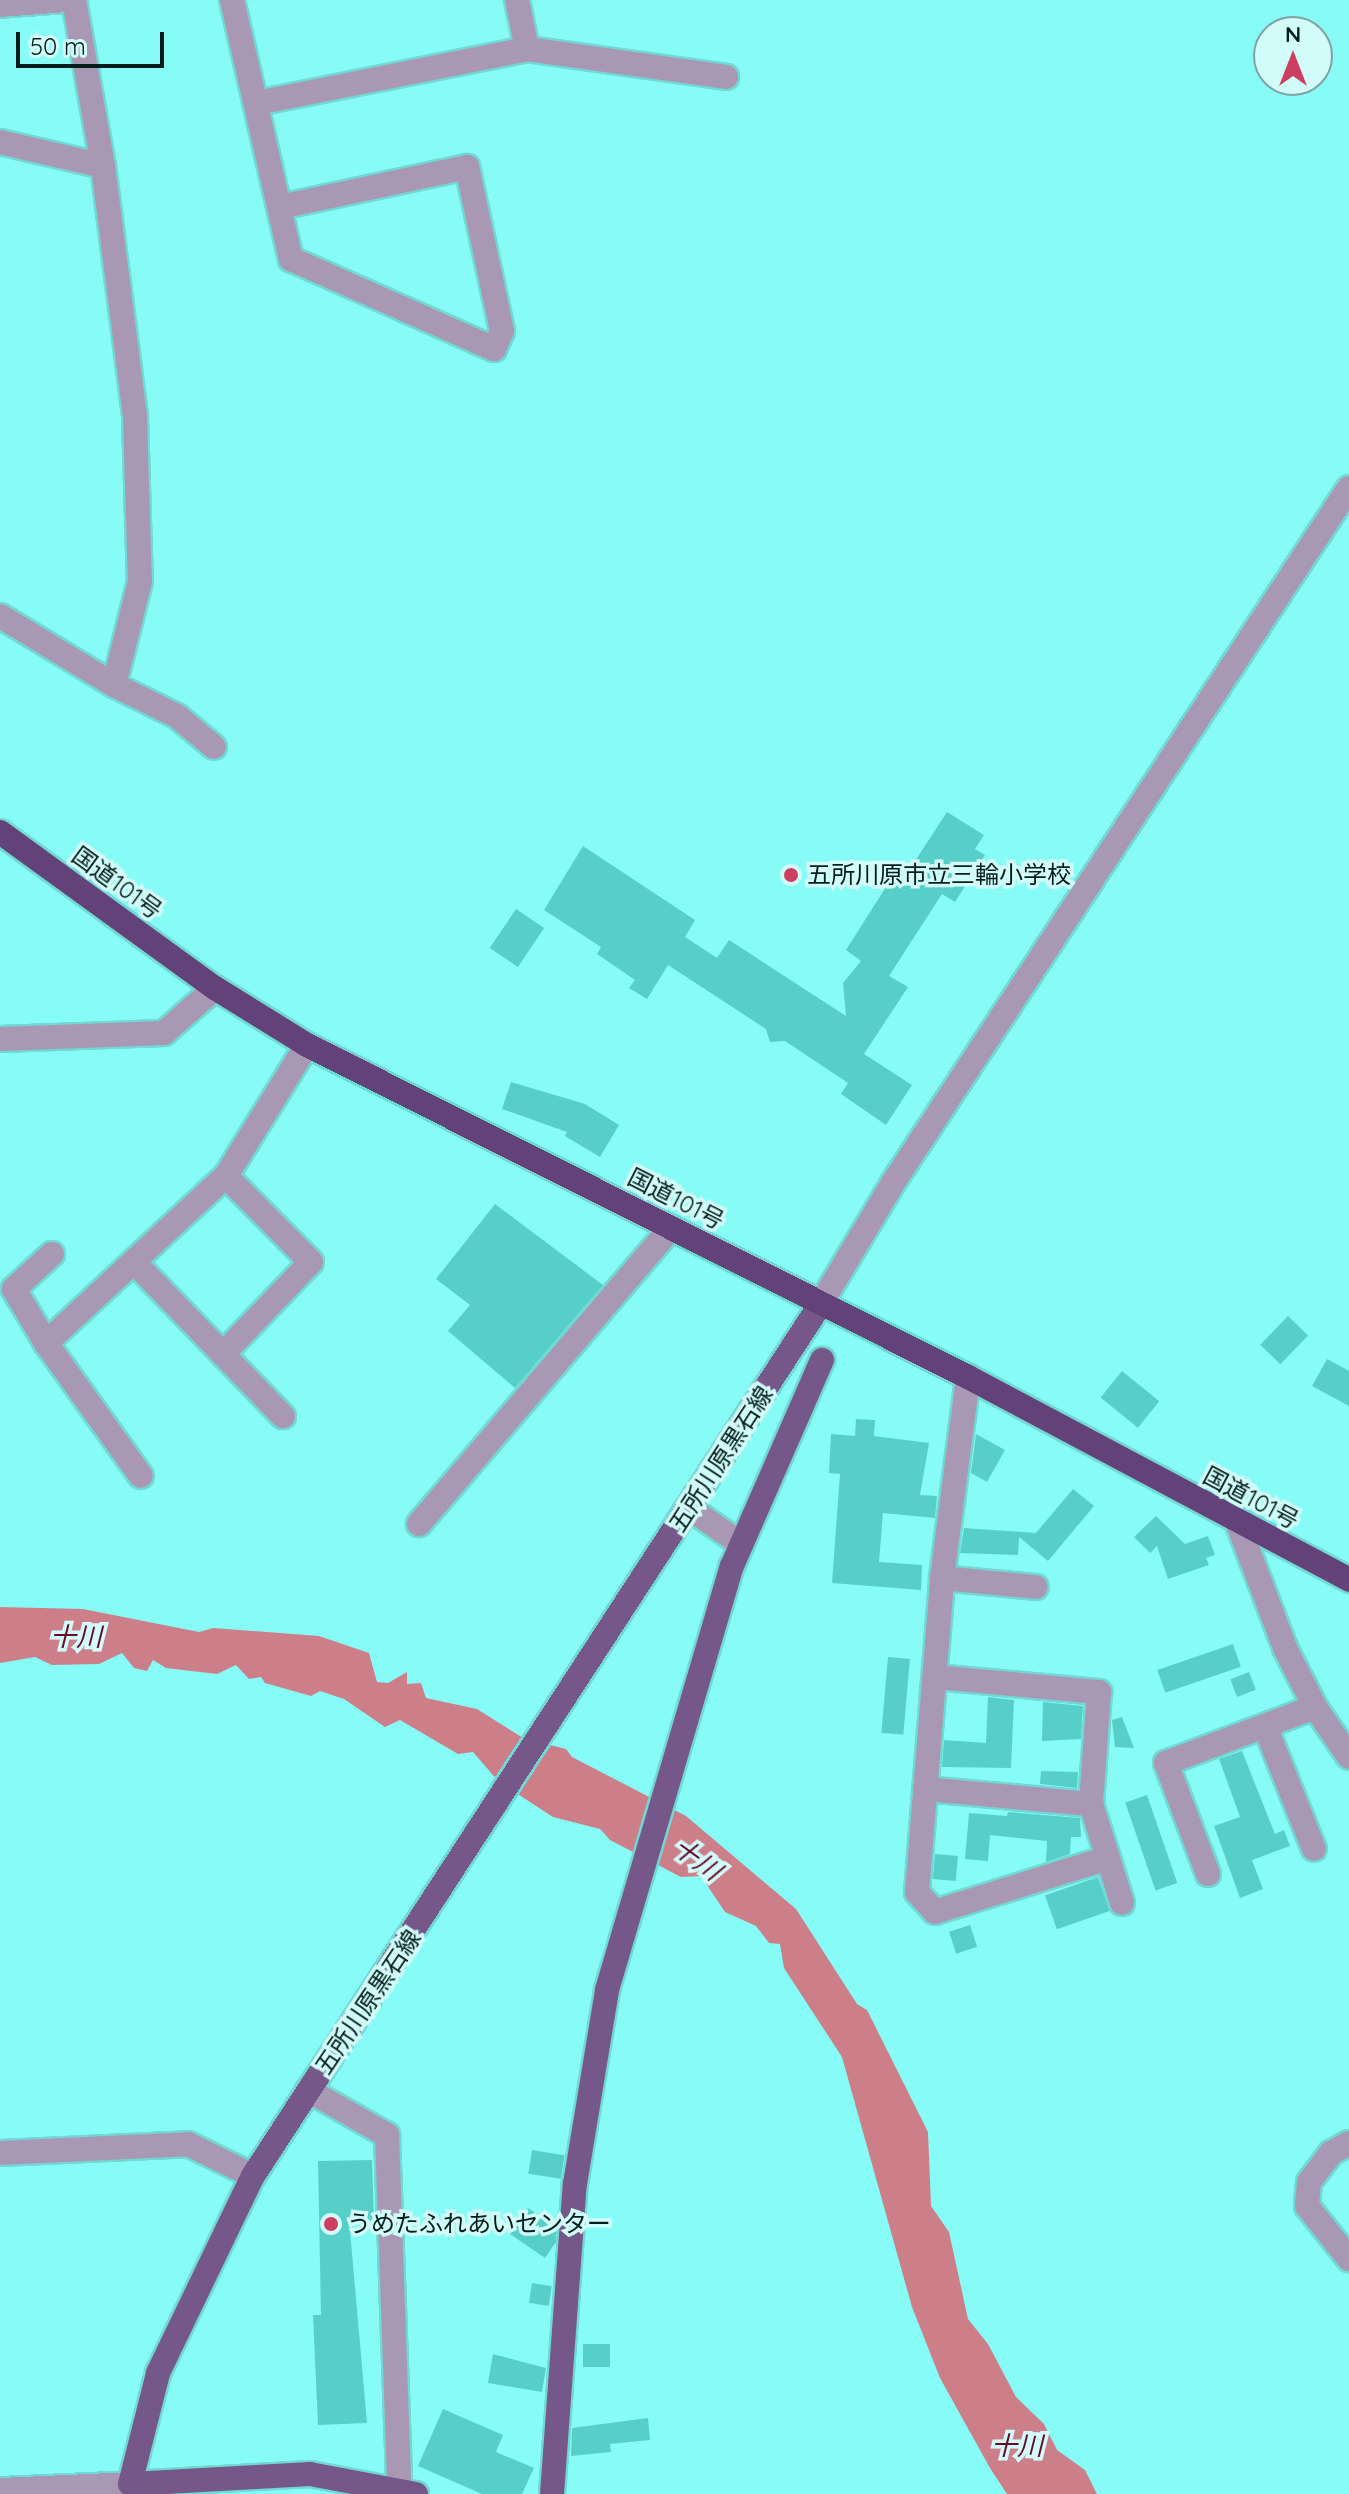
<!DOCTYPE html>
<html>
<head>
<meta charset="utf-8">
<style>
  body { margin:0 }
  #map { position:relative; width:1349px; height:2494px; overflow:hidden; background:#87fcf6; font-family:Quicksand,"Noto Sans JP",sans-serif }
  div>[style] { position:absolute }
  .water>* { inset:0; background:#cd7f89 }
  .building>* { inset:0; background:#56cfc9; transform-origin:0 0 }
  .roads { filter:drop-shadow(2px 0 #72d8d3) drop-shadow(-2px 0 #72d8d3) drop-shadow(0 2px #72d8d3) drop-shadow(0 -2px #72d8d3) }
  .minor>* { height:24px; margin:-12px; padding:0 12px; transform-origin:12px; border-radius:12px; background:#a898b4 }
  .major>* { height:24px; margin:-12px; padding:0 12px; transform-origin:12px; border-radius:12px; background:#755889 }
  .highway>* { height:24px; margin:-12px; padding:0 12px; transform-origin:12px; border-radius:12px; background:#634179 }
  .dots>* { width:22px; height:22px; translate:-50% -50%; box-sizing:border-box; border:4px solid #d2fcf9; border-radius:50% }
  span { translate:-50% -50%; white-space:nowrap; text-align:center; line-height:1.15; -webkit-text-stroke:7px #d2fcf9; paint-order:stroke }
  .poi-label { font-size:24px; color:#031d1c }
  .left { translate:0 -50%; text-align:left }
  .street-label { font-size:24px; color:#031d1c }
  .water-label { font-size:26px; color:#690826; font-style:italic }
  .north { position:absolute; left:1253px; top:16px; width:80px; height:80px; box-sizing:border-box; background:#d2fcf9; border:2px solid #7fa3a1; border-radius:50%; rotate:0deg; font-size:22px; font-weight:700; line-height:32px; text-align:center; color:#031d1c }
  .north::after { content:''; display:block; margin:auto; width:28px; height:36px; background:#ce3e60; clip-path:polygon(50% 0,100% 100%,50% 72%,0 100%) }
  .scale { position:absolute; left:16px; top:32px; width:148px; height:36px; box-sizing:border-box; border:4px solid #031d1c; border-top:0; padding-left:10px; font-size:24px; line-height:28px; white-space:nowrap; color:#031d1c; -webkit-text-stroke:6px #d2fcf9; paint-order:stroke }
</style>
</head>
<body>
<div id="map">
  <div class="water">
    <div style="clip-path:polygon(0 1607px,83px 1609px,199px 1632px,213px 1628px,319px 1636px,369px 1653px,377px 1682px,388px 1683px,407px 1672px,407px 1684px,421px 1683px,426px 1698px,477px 1709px,523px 1738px,566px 1749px,572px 1757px,686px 1816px,796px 1909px,857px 2004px,867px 2010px,928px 2132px,931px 2206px,949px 2232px,968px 2319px,988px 2344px,1016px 2397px,1044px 2424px,1057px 2450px,1085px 2470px,1097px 2494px,1007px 2494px,990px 2468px,940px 2378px,912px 2307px,842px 2057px,784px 1968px,780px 1944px,769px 1943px,756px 1926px,725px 1912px,701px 1876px,681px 1877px,610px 1840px,600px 1829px,553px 1817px,499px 1782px,473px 1752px,458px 1754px,400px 1720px,385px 1727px,344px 1699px,320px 1691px,311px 1696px,265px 1683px,261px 1677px,249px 1679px,236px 1665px,217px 1674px,166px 1668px,153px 1660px,147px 1671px,134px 1668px,122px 1653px,99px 1664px,52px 1665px,35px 1657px,0 1663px)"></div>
  </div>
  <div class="building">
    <div style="clip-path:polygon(947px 812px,984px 835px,975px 849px,985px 855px,955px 902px,942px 894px,889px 976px,908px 987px,864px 1054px,912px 1085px,886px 1125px,841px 1094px,848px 1083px,785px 1041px,770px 1042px,766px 1029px,668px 965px,647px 999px,629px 988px,635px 980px,597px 954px,601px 947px,544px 910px,583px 846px,695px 920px,685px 937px,717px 958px,729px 940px,846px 1016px,843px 983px,861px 961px,846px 950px,891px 879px,900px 884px)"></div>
    <div style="left:516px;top:909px;width:34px;height:47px;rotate:34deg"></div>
    <div style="clip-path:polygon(511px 1082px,585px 1104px,619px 1125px,600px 1157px,565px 1136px,567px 1132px,502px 1109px)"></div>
    <div style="clip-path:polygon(495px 1204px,603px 1285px,515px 1388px,448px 1331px,470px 1305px,436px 1279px)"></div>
    <div style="left:1288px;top:1316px;width:28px;height:40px;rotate:44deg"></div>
    <div style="clip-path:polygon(1327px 1359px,1349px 1371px,1349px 1406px,1312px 1386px)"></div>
    <div style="left:1122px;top:1371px;width:48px;height:34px;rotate:39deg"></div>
    <div style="clip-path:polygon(856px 1419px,875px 1420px,874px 1436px,929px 1443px,920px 1495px,937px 1496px,935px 1518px,883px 1513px,879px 1562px,922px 1565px,921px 1590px,832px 1583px,840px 1474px,829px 1473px,831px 1434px,855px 1436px)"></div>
    <div style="clip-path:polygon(976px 1434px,1005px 1450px,987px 1482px,971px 1473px)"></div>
    <div style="clip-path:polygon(1073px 1489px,1094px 1506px,1048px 1561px,1019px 1537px,1018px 1555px,960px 1553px,964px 1528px,1036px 1533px)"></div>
    <div style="clip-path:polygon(1156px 1516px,1185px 1544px,1208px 1536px,1215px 1555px,1206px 1558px,1209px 1565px,1168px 1579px,1157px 1546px,1150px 1553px,1134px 1537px)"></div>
    <div style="left:1233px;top:1644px;width:24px;height:80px;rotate:71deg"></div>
    <div style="left:888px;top:1657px;width:22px;height:76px;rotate:5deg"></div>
    <div style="left:1249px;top:1672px;width:19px;height:20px;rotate:69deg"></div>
    <div style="clip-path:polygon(988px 1697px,1014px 1700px,1011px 1768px,942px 1767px,944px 1740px,986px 1743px)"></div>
    <div style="clip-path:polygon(1043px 1702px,1083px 1706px,1081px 1739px,1042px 1741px)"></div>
    <div style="clip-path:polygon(1122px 1717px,1134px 1748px,1115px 1747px,1112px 1720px)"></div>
    <div style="clip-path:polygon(1242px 1751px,1275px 1834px,1284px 1830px,1290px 1846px,1252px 1860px,1263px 1889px,1240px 1898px,1214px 1826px,1240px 1817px,1219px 1759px)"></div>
    <div style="clip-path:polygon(1041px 1771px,1078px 1772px,1077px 1788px,1040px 1784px)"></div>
    <div style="left:1147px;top:1795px;width:93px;height:23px;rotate:71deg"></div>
    <div style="clip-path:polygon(1008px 1812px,1080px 1818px,1081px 1837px,1071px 1837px,1070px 1854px,1046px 1862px,1047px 1841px,990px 1835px,988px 1861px,965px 1859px,969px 1813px,1007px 1816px)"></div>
    <div style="left:935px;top:1854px;width:23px;height:25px;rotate:5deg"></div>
    <div style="left:1098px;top:1877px;width:36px;height:56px;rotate:71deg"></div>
    <div style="left:970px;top:1925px;width:23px;height:22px;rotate:72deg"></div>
    <div style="left:532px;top:2150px;width:33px;height:24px;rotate:9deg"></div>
    <div style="clip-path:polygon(372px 2160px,374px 2220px,349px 2219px,367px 2423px,318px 2425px,313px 2315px,321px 2315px,318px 2161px)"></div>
    <div style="clip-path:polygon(528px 2208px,557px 2227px,556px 2242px,545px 2258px,510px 2234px)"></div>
    <div style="left:532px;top:2283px;width:20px;height:20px;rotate:9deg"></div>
    <div style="left:583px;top:2344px;width:27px;height:23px"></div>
    <div style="clip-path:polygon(493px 2354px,546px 2368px,542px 2392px,488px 2383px)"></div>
    <div style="clip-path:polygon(443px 2409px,503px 2435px,496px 2452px,534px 2468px,522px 2494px,482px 2494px,418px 2466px)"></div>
    <div style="clip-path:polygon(648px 2418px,650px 2440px,610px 2444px,611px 2452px,571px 2456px,572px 2428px)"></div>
  </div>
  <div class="roads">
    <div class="minor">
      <div style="left:74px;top:0;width:169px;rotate:80.1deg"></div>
      <div style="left:232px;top:0;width:266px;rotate:77.2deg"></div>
      <div style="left:291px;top:259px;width:222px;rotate:23.9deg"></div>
      <div style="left:494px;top:349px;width:20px;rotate:-66deg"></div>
      <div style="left:502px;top:331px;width:168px;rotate:-102deg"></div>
      <div style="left:467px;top:167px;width:190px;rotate:167.9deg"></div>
      <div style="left:517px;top:0;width:50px;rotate:78.5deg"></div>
      <div style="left:0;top:5px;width:67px;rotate:-4.3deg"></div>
      <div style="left:257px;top:103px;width:275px;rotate:-11.3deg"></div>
      <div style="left:527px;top:49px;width:201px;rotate:8deg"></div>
      <div style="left:0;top:142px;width:106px;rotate:13.1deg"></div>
      <div style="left:103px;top:166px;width:253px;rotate:82.7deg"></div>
      <div style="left:135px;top:417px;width:164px;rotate:88.3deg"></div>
      <div style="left:140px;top:581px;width:107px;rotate:104deg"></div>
      <div style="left:114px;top:685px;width:133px;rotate:-148.8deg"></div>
      <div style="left:114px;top:685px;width:70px;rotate:26.2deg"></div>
      <div style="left:177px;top:716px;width:48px;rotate:40deg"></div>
      <div style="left:0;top:1039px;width:164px;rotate:-2.1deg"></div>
      <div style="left:164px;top:1033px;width:68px;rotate:-41.4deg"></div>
      <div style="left:52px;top:1254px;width:52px;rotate:137.4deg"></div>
      <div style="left:14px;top:1289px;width:63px;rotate:59.3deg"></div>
      <div style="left:46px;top:1343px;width:163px;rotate:54.5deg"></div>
      <div style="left:135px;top:1263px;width:213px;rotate:46deg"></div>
      <div style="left:820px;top:1305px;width:142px;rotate:-59.1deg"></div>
      <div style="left:893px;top:1183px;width:831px;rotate:-56.73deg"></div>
      <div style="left:46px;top:1343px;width:246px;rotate:-42.9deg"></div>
      <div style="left:226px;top:1176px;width:154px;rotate:-58.3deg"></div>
      <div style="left:223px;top:1354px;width:127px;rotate:-46.3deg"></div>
      <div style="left:311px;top:1262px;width:121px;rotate:-134.7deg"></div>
      <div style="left:689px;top:1508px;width:63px;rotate:34.7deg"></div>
      <div style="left:419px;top:1524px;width:389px;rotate:-49.6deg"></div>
      <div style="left:1238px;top:1524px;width:133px;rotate:69.2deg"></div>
      <div style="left:1285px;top:1648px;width:66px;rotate:63deg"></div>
      <div style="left:1315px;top:1707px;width:60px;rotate:55.8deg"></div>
      <div style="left:942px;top:1578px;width:94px;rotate:5.5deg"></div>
      <div style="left:936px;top:1677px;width:164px;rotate:5.3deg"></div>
      <div style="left:1099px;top:1692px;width:112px;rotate:94.1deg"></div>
      <div style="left:1091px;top:1804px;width:57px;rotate:72.5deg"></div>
      <div style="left:1108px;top:1858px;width:181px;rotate:162.7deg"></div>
      <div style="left:935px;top:1912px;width:27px;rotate:-132deg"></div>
      <div style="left:917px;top:1892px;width:315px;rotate:-85.4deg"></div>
      <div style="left:942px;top:1578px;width:203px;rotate:-82.6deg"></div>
      <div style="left:1265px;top:1726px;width:132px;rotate:68.3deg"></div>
      <div style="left:925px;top:1789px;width:167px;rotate:5.2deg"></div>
      <div style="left:1108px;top:1858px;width:47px;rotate:72.7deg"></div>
      <div style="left:1208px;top:1874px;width:119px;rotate:-110.7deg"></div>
      <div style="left:1166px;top:1763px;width:159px;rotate:-20.6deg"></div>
      <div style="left:308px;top:2090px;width:91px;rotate:29.7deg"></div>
      <div style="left:387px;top:2135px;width:352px;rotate:88deg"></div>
      <div style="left:1349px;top:2143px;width:21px;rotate:151deg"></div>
      <div style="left:1331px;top:2153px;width:36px;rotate:127deg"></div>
      <div style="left:1309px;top:2182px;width:24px;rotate:95deg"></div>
      <div style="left:1307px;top:2206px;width:68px;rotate:51.6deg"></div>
      <div style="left:0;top:2153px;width:188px;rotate:-2.7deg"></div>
      <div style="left:188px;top:2144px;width:72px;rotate:26.2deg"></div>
      <div style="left:0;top:2490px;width:130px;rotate:-2.6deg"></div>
    </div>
    <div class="major">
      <div style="left:416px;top:2494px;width:108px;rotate:-169.3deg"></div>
      <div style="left:310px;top:2474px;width:180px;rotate:176.8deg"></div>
      <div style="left:130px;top:2484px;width:114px;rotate:-75.8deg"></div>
      <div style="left:158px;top:2373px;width:219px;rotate:-64.3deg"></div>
      <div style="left:253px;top:2176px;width:1039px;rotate:-56.94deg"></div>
      <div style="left:552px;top:2494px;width:311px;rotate:-85.8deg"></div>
      <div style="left:575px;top:2184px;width:197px;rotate:-80.6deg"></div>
      <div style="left:607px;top:1990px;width:442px;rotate:-73.6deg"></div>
      <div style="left:732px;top:1566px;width:225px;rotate:-66.4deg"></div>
    </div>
    <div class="highway">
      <div style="left:0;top:832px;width:266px;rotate:36deg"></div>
      <div style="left:215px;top:988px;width:108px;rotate:31.8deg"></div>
      <div style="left:307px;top:1045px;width:740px;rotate:26.67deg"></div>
      <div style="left:968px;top:1377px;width:432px;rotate:28deg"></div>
    </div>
  </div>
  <div class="dots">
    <div style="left:791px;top:875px;background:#ce3e60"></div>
    <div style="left:331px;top:2224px;background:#ce3e60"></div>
  </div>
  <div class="poi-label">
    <span class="left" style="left:807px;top:875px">五所川原市立三輪小学校</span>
    <span class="left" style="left:347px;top:2224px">うめたふれあいセンター</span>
  </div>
  <div class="street-label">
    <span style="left:117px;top:883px;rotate:36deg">国道101号</span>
    <span style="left:676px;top:1199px;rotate:27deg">国道101号</span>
    <span style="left:721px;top:1459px;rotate:-57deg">五所川原黒石線</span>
    <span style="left:1251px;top:1498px;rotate:28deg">国道101号</span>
    <span style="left:368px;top:2002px;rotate:-56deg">五所川原黒石線</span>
  </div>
  <div class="water-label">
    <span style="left:76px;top:1637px">十川</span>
    <span style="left:697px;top:1859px;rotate:36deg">十川</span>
    <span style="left:1017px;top:2446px">十川</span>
  </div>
  <div class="north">N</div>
  <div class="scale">50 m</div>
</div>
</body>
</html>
